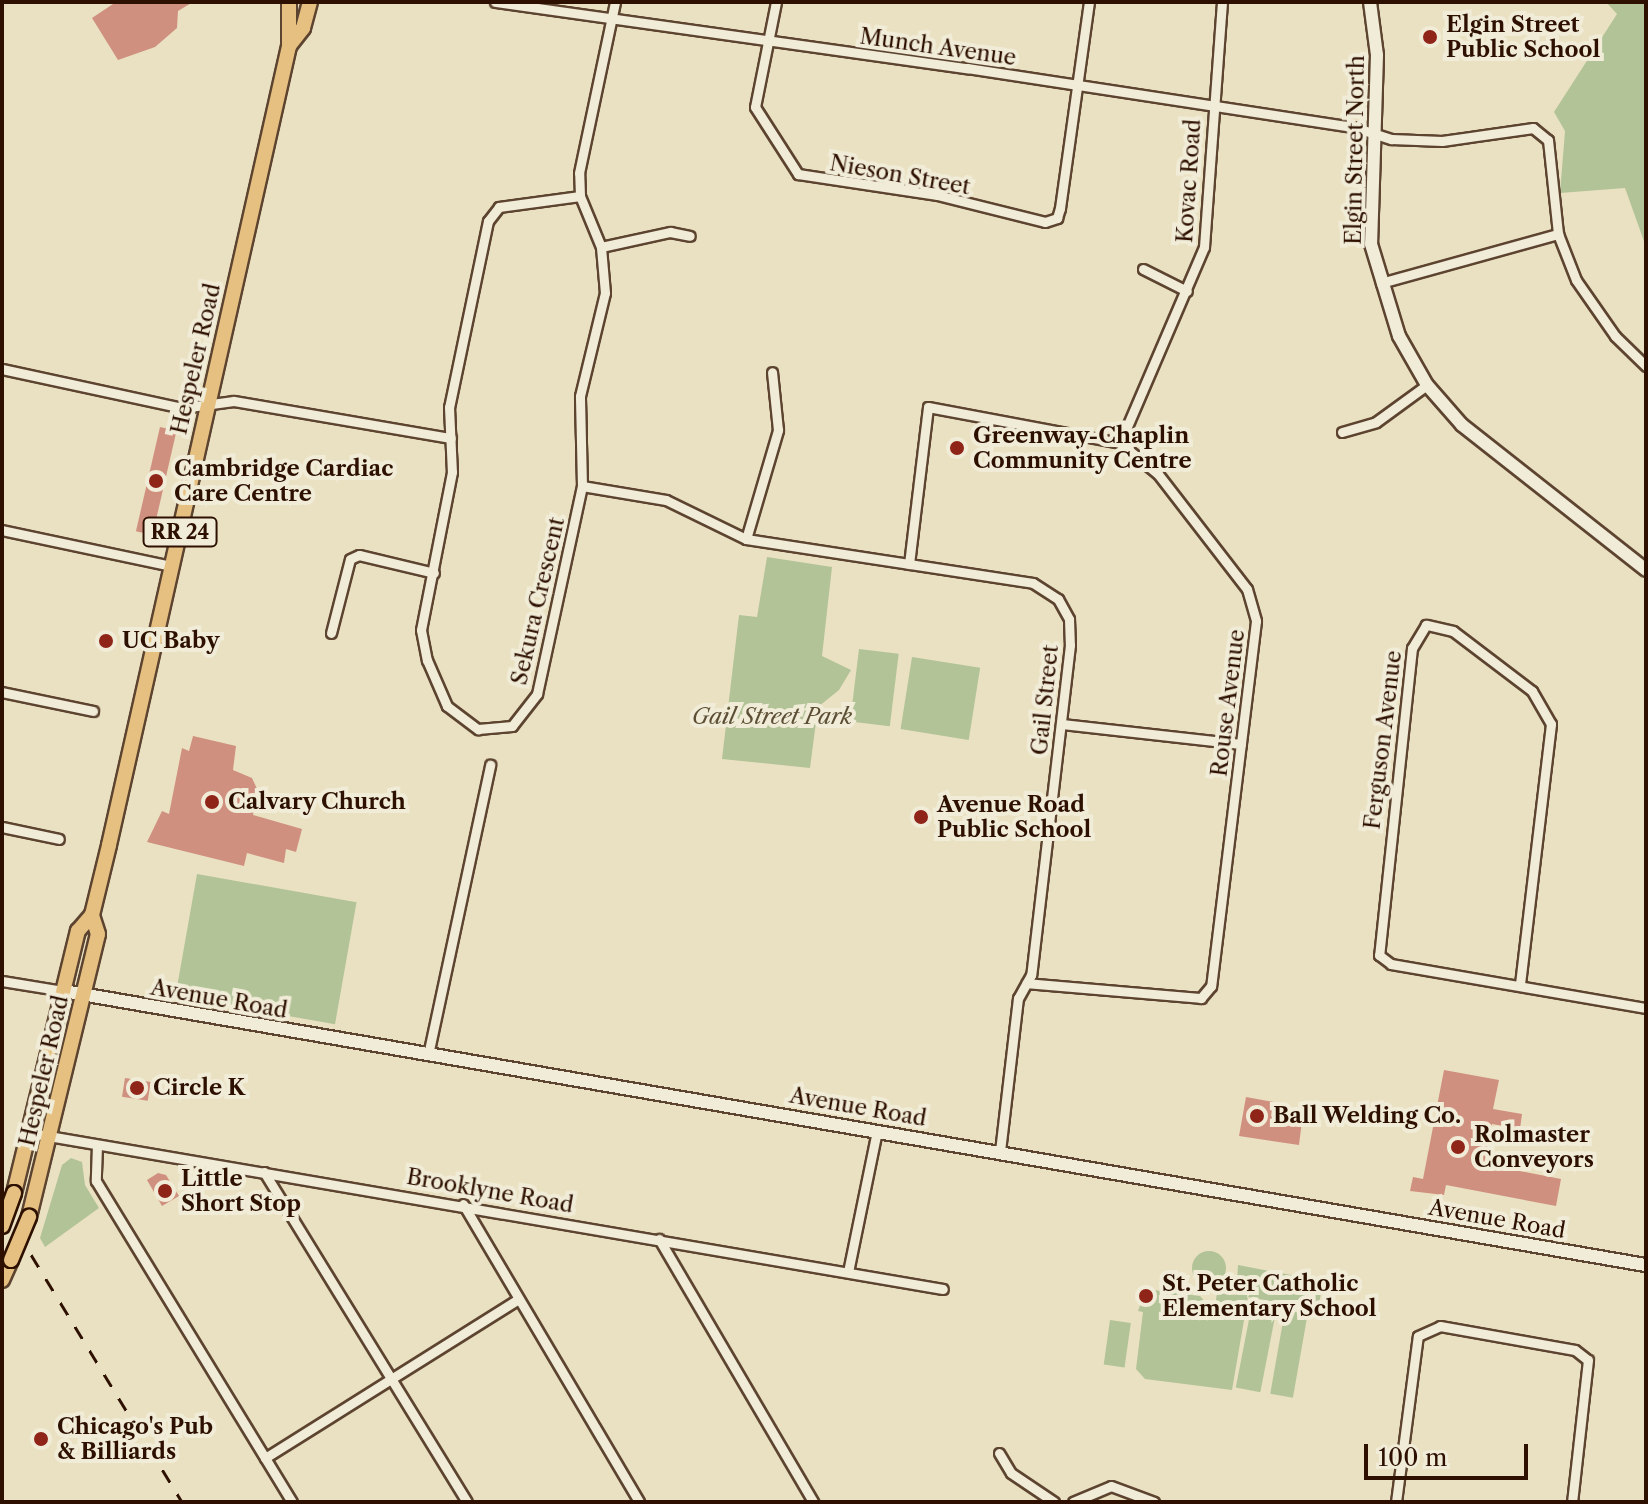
<!DOCTYPE html>
<html>
<head>
<meta charset="utf-8">
<style>
  body { margin:0 }
  #map { position:relative; width:1648px; height:1504px; overflow:hidden; background:#eae1c2; font-family:"Libre Caslon Text",serif }
  div>[style] { position:absolute }
  .green>* { inset:0; background:#b2c397; transform-origin:0 0 }
  .round { border-radius:50% }
  .building>* { inset:0; background:#d0907f; transform-origin:0 0 }
  .roads { filter:drop-shadow(2px 0 #5d4430) drop-shadow(-2px 0 #5d4430) drop-shadow(0 2px #5d4430) drop-shadow(0 -2px #5d4430) }
  .street>* { height:9px; margin:-4.5px; padding:0 4.5px; transform-origin:4.5px; border-radius:4.5px; background:#f1ecd7 }
  .secondary>* { height:12px; margin:-6px; padding:0 6px; transform-origin:6px; border-radius:6px; background:#f1ecd7 }
  .primary>* { height:14px; margin:-7px; padding:0 7px; transform-origin:7px; border-radius:7px; background:#e5c081 }
  .rail>* { height:3px; margin-top:-1.5px; transform-origin:0; background:repeating-linear-gradient(90deg,#2e1000 0 14px,transparent 0 28px) }
  .bridges { filter:drop-shadow(2px 0 #2e1000) drop-shadow(-2px 0 #2e1000) drop-shadow(0 2px #2e1000) drop-shadow(0 -2px #2e1000) }
  .primary-bridge>* { height:14px; margin:-7px; padding:0 7px; transform-origin:7px; border-radius:7px; background:#e5c081 }
  .dots>* { width:22px; height:22px; translate:-50% -50%; box-sizing:border-box; border:4px solid #f1ecd7; border-radius:50% }
  span { translate:-50% -50%; white-space:nowrap; text-align:center; line-height:1.15; -webkit-text-stroke:8px #f1ecd7; paint-order:stroke }
  .shield-label span { padding:2px 6px; background:#f1ecd7; border:2px solid; border-radius:6px; -webkit-text-stroke-width:0 }
  .shield-label { font-size:20px; color:#2e1000; font-weight:700 }
  .poi-label { font-size:22px; color:#2e1000; font-weight:700 }
  .left { translate:0 -50%; text-align:left }
  .street-label { font-size:22px; color:#2e1000 }
  .park-label { font-size:22px; color:#5c4f35; font-style:italic }
  .frame { position:absolute; inset:0; border:4px solid #2e1000; pointer-events:none }
  .scale { position:absolute; left:1364px; top:1444px; width:164px; height:36px; box-sizing:border-box; border:4px solid #2e1000; border-top:0; padding-left:10px; font-size:24px; line-height:28px; white-space:nowrap; color:#2e1000; -webkit-text-stroke:6px #f1ecd7; paint-order:stroke }
</style>
</head>
<body>
<div id="map">
  <div class="green">
    <div style="clip-path:polygon(1606px 2px,1646px 2px,1645px 244px,1625px 188px,1560px 193px,1565px 131px,1554px 112px,1617px 14px)"></div>
    <div style="clip-path:polygon(767px 557px,832px 567px,822px 656px,851px 670px,839px 690px,818px 707px,810px 768px,722px 759px,739px 615px,757px 617px)"></div>
    <div style="left:859px;top:649px;width:40px;height:73px;rotate:7deg"></div>
    <div style="left:912px;top:657px;width:69px;height:73px;rotate:9deg"></div>
    <div style="left:197px;top:874px;width:162px;height:124px;rotate:10deg"></div>
    <div style="clip-path:polygon(71px 1158px,82px 1162px,85px 1185px,99px 1208px,45px 1247px,40px 1238px,62px 1165px)"></div>
    <div class="round" style="left:1192px;top:1251px;width:34px;height:34px"></div>
    <div style="clip-path:polygon(1238px 1265px,1323px 1281px,1318px 1310px,1248px 1297px,1232px 1390px,1145px 1379px,1136px 1369px,1143px 1312px,1138px 1311px,1146px 1289px,1200px 1296px,1214px 1312px,1217px 1293px,1236px 1295px)"></div>
    <div style="left:1252px;top:1304px;width:25px;height:85px;rotate:11deg"></div>
    <div style="left:1285px;top:1310px;width:23px;height:85px;rotate:10deg"></div>
    <div style="left:1110px;top:1320px;width:21px;height:45px;rotate:8deg"></div>
  </div>
  <div class="building">
    <div style="clip-path:polygon(116px 2px,193px 2px,178px 11px,177px 28px,155px 47px,118px 60px,92px 18px)"></div>
    <div style="left:160px;top:427px;width:17px;height:107px;rotate:13deg"></div>
    <div style="clip-path:polygon(193px 736px,236px 746px,233px 770px,252px 778px,258px 791px,253px 815px,302px 829px,296px 852px,286px 849px,284px 863px,247px 853px,244px 866px,147px 842px,162px 811px,169px 814px,182px 748px,189px 751px)"></div>
    <div style="clip-path:polygon(1444px 1070px,1499px 1080px,1493px 1109px,1522px 1114px,1520px 1129px,1492px 1124px,1484px 1164px,1561px 1179px,1556px 1206px,1446px 1185px,1444px 1195px,1410px 1191px,1413px 1177px,1423px 1179px)"></div>
    <div style="left:125px;top:1078px;width:26px;height:19px;rotate:9deg"></div>
    <div style="clip-path:polygon(1246px 1097px,1274px 1102px,1271px 1116px,1302px 1121px,1299px 1145px,1239px 1136px)"></div>
    <div style="clip-path:polygon(158px 1173px,166px 1175px,179px 1196px,162px 1206px,147px 1180px)"></div>
  </div>
  <div class="roads">
    <div class="street">
      <div style="left:495px;top:2px;width:477px;rotate:8deg"></div>
      <div style="left:967px;top:68px;width:395px;rotate:8.7deg"></div>
      <div style="left:1357px;top:128px;width:36px;rotate:18deg"></div>
      <div style="left:1391px;top:139px;width:51px;rotate:2.2deg"></div>
      <div style="left:1442px;top:141px;width:92px;rotate:-8.1deg"></div>
      <div style="left:1533px;top:128px;width:19px;rotate:39deg"></div>
      <div style="left:1548px;top:140px;width:95px;rotate:83.9deg"></div>
      <div style="left:1558px;top:234px;width:49px;rotate:68.6deg"></div>
      <div style="left:1576px;top:280px;width:68px;rotate:55.1deg"></div>
      <div style="left:1615px;top:336px;width:43px;rotate:44.1deg"></div>
      <div style="left:776px;top:2px;width:107px;rotate:101.3deg"></div>
      <div style="left:755px;top:107px;width:80px;rotate:57.3deg"></div>
      <div style="left:798px;top:174px;width:141px;rotate:8.6deg"></div>
      <div style="left:937px;top:195px;width:111px;rotate:14deg"></div>
      <div style="left:1045px;top:222px;width:13px;rotate:-18deg"></div>
      <div style="left:1057px;top:218px;width:10px;rotate:-73deg"></div>
      <div style="left:1060px;top:208px;width:208px;rotate:-82deg"></div>
      <div style="left:580px;top:196px;width:82px;rotate:172.3deg"></div>
      <div style="left:499px;top:207px;width:18px;rotate:128deg"></div>
      <div style="left:488px;top:221px;width:190px;rotate:101.8deg"></div>
      <div style="left:449px;top:407px;width:65px;rotate:87.4deg"></div>
      <div style="left:452px;top:472px;width:161px;rotate:101.1deg"></div>
      <div style="left:421px;top:630px;width:31px;rotate:79deg"></div>
      <div style="left:427px;top:660px;width:50px;rotate:66.5deg"></div>
      <div style="left:447px;top:706px;width:39px;rotate:37deg"></div>
      <div style="left:478px;top:729px;width:34px;rotate:-5deg"></div>
      <div style="left:512px;top:726px;width:41px;rotate:-52deg"></div>
      <div style="left:537px;top:694px;width:213px;rotate:-77.8deg"></div>
      <div style="left:582px;top:486px;width:90px;rotate:-91.3deg"></div>
      <div style="left:580px;top:396px;width:106px;rotate:-76.4deg"></div>
      <div style="left:605px;top:293px;width:46px;rotate:-95deg"></div>
      <div style="left:601px;top:247px;width:55px;rotate:-112.4deg"></div>
      <div style="left:580px;top:196px;width:23px;rotate:-92deg"></div>
      <div style="left:579px;top:173px;width:175px;rotate:-78.1deg"></div>
      <div style="left:601px;top:247px;width:71px;rotate:-12.3deg"></div>
      <div style="left:670px;top:232px;width:20px;rotate:11deg"></div>
      <div style="left:1143px;top:269px;width:49px;rotate:26.6deg"></div>
      <div style="left:1381px;top:283px;width:184px;rotate:-15.5deg"></div>
      <div style="left:2px;top:369px;width:184px;rotate:12.2deg"></div>
      <div style="left:182px;top:408px;width:52px;rotate:-7.7deg"></div>
      <div style="left:234px;top:401px;width:220px;rotate:9.7deg"></div>
      <div style="left:1342px;top:432px;width:35px;rotate:-16deg"></div>
      <div style="left:1376px;top:422px;width:63px;rotate:-36deg"></div>
      <div style="left:1120px;top:443px;width:213px;rotate:-66.8deg"></div>
      <div style="left:1204px;top:247px;width:246px;rotate:-85.8deg"></div>
      <div style="left:582px;top:486px;width:85px;rotate:9.5deg"></div>
      <div style="left:666px;top:500px;width:89px;rotate:26deg"></div>
      <div style="left:746px;top:539px;width:290px;rotate:8.7deg"></div>
      <div style="left:1033px;top:583px;width:30px;rotate:33deg"></div>
      <div style="left:1058px;top:599px;width:23px;rotate:61deg"></div>
      <div style="left:1069px;top:619px;width:26px;rotate:88deg"></div>
      <div style="left:1070px;top:645px;width:332px;rotate:96.7deg"></div>
      <div style="left:1031px;top:975px;width:26px;rotate:119deg"></div>
      <div style="left:1018px;top:998px;width:155px;rotate:96.7deg"></div>
      <div style="left:2px;top:530px;width:174px;rotate:12deg"></div>
      <div style="left:746px;top:539px;width:114px;rotate:-73.6deg"></div>
      <div style="left:778px;top:430px;width:58px;rotate:-95.9deg"></div>
      <div style="left:909px;top:564px;width:158px;rotate:-83.1deg"></div>
      <div style="left:928px;top:407px;width:195px;rotate:10.6deg"></div>
      <div style="left:1120px;top:443px;width:49px;rotate:39.2deg"></div>
      <div style="left:1158px;top:474px;width:145px;rotate:52.3deg"></div>
      <div style="left:1247px;top:589px;width:33px;rotate:74deg"></div>
      <div style="left:1256px;top:621px;width:368px;rotate:97deg"></div>
      <div style="left:1211px;top:986px;width:16px;rotate:130deg"></div>
      <div style="left:1201px;top:998px;width:175px;rotate:-175.1deg"></div>
      <div style="left:331px;top:633px;width:76px;rotate:-75.6deg"></div>
      <div style="left:350px;top:559px;width:10px;rotate:-24deg"></div>
      <div style="left:359px;top:555px;width:77px;rotate:13.5deg"></div>
      <div style="left:2px;top:692px;width:93px;rotate:11.8deg"></div>
      <div style="left:1062px;top:724px;width:180px;rotate:6.4deg"></div>
      <div style="left:2px;top:827px;width:58px;rotate:11.9deg"></div>
      <div style="left:2px;top:981px;width:63px;rotate:9.2deg"></div>
      <div style="left:1520px;top:984px;width:262px;rotate:-83.2deg"></div>
      <div style="left:1551px;top:724px;width:38px;rotate:-120deg"></div>
      <div style="left:1532px;top:691px;width:99px;rotate:-142.8deg"></div>
      <div style="left:1453px;top:631px;width:28px;rotate:-167deg"></div>
      <div style="left:1426px;top:625px;width:27px;rotate:121deg"></div>
      <div style="left:1412px;top:648px;width:309px;rotate:96.1deg"></div>
      <div style="left:1379px;top:955px;width:15px;rotate:37deg"></div>
      <div style="left:1391px;top:964px;width:259px;rotate:9.8deg"></div>
      <div style="left:428px;top:1055px;width:297px;rotate:-77.9deg"></div>
      <div style="left:31px;top:1133px;width:925px;rotate:9.71deg"></div>
      <div style="left:97px;top:1145px;width:36px;rotate:92deg"></div>
      <div style="left:96px;top:1181px;width:376px;rotate:58.6deg"></div>
      <div style="left:264px;top:1172px;width:387px;rotate:58.4deg"></div>
      <div style="left:463px;top:1204px;width:346px;rotate:59.4deg"></div>
      <div style="left:659px;top:1239px;width:305px;rotate:59.6deg"></div>
      <div style="left:848px;top:1272px;width:144px;rotate:-78.4deg"></div>
      <div style="left:999px;top:1453px;width:23px;rotate:59deg"></div>
      <div style="left:1011px;top:1473px;width:52px;rotate:34deg"></div>
      <div style="left:265px;top:1458px;width:299px;rotate:-32.1deg"></div>
      <div style="left:1073px;top:1502px;width:41px;rotate:-22.8deg"></div>
      <div style="left:1111px;top:1486px;width:46px;rotate:20.4deg"></div>
      <div style="left:1396px;top:1502px;width:167px;rotate:-82.5deg"></div>
      <div style="left:1418px;top:1336px;width:24px;rotate:-24deg"></div>
      <div style="left:1440px;top:1326px;width:137px;rotate:10.1deg"></div>
      <div style="left:1575px;top:1350px;width:16px;rotate:38deg"></div>
      <div style="left:1588px;top:1360px;width:143px;rotate:96.4deg"></div>
    </div>
    <div class="secondary">
      <div style="left:1370px;top:2px;width:53px;rotate:82.5deg"></div>
      <div style="left:1377px;top:55px;width:189px;rotate:91.8deg"></div>
      <div style="left:1371px;top:244px;width:96px;rotate:73.1deg"></div>
      <div style="left:1399px;top:336px;width:56px;rotate:60.3deg"></div>
      <div style="left:1427px;top:385px;width:53px;rotate:48.8deg"></div>
      <div style="left:1462px;top:425px;width:234px;rotate:38.2deg"></div>
      <div style="left:64px;top:991px;width:1606px;rotate:9.83deg"></div>
    </div>
    <div class="primary">
      <div style="left:289px;top:46px;width:23px;rotate:-52deg"></div>
      <div style="left:303px;top:28px;width:27px;rotate:-75deg"></div>
      <div style="left:14px;top:1193px;width:270px;rotate:-76.3deg"></div>
      <div style="left:78px;top:931px;width:21px;rotate:-49deg"></div>
      <div style="left:92px;top:915px;width:72px;rotate:-76.3deg"></div>
      <div style="left:109px;top:845px;width:819px;rotate:-77.3deg"></div>
      <div style="left:289px;top:46px;width:44px;rotate:-90deg"></div>
      <div style="left:29px;top:1217px;width:291px;rotate:-76.3deg"></div>
      <div style="left:98px;top:934px;width:20px;rotate:-108deg"></div>
      <div style="left:2px;top:1280px;width:22px;rotate:-66deg"></div>
    </div>
  </div>
  <div class="rail">
    <div style="left:2px;top:1207px;width:346px;rotate:58.6deg"></div>
  </div>
  <div class="bridges">
    <div class="primary-bridge">
      <div style="left:2px;top:1226px;width:35px;rotate:-70deg"></div>
      <div style="left:11px;top:1260px;width:47px;rotate:-67.3deg"></div>
    </div>
  </div>
  <div class="dots">
    <div style="left:1430px;top:37px;background:#8f2418"></div>
    <div style="left:957px;top:448px;background:#8f2418"></div>
    <div style="left:156px;top:481px;background:#8f2418"></div>
    <div style="left:106px;top:641px;background:#8f2418"></div>
    <div style="left:212px;top:802px;background:#8f2418"></div>
    <div style="left:921px;top:817px;background:#8f2418"></div>
    <div style="left:137px;top:1088px;background:#8f2418"></div>
    <div style="left:1257px;top:1116px;background:#8f2418"></div>
    <div style="left:1458px;top:1147px;background:#8f2418"></div>
    <div style="left:165px;top:1191px;background:#8f2418"></div>
    <div style="left:1146px;top:1296px;background:#8f2418"></div>
    <div style="left:41px;top:1439px;background:#8f2418"></div>
  </div>
  <div class="shield-label">
    <span style="left:180px;top:532px">RR 24</span>
  </div>
  <div class="poi-label">
    <span class="left" style="left:1446px;top:37px">Elgin Street<br>Public School</span>
    <span class="left" style="left:973px;top:448px">Greenway-Chaplin<br>Community Centre</span>
    <span class="left" style="left:174px;top:481px">Cambridge Cardiac<br>Care Centre</span>
    <span class="left" style="left:122px;top:641px">UC Baby</span>
    <span class="left" style="left:228px;top:802px">Calvary Church</span>
    <span class="left" style="left:937px;top:817px">Avenue Road<br>Public School</span>
    <span class="left" style="left:153px;top:1088px">Circle K</span>
    <span class="left" style="left:1273px;top:1116px">Ball Welding Co.</span>
    <span class="left" style="left:1474px;top:1147px">Rolmaster<br>Conveyors</span>
    <span class="left" style="left:181px;top:1191px">Little<br>Short Stop</span>
    <span class="left" style="left:1162px;top:1296px">St. Peter Catholic<br>Elementary School</span>
    <span class="left" style="left:57px;top:1439px">Chicago's Pub<br>&amp; Billiards</span>
  </div>
  <div class="street-label">
    <span style="left:938px;top:47px;rotate:8deg">Munch Avenue</span>
    <span style="left:1355px;top:150px;rotate:-89deg">Elgin Street North</span>
    <span style="left:900px;top:175px;rotate:10deg">Nieson Street</span>
    <span style="left:1189px;top:181px;rotate:-86deg">Kovac Road</span>
    <span style="left:196px;top:359px;rotate:-77deg">Hespeler Road</span>
    <span style="left:538px;top:601px;rotate:-77deg">Sekura Crescent</span>
    <span style="left:1045px;top:700px;rotate:-84deg">Gail Street</span>
    <span style="left:1228px;top:703px;rotate:-83deg">Rouse Avenue</span>
    <span style="left:1383px;top:740px;rotate:-83deg">Ferguson Avenue</span>
    <span style="left:219px;top:999px;rotate:10deg">Avenue Road</span>
    <span style="left:44px;top:1071px;rotate:-77deg">Hespeler Road</span>
    <span style="left:858px;top:1107px;rotate:10deg">Avenue Road</span>
    <span style="left:490px;top:1191px;rotate:10deg">Brooklyne Road</span>
    <span style="left:1497px;top:1219px;rotate:10deg">Avenue Road</span>
  </div>
  <div class="park-label">
    <span style="left:772px;top:717px">Gail Street Park</span>
  </div>
  <div class="frame"></div>
  <div class="scale">100 m</div>
</div>
</body>
</html>
